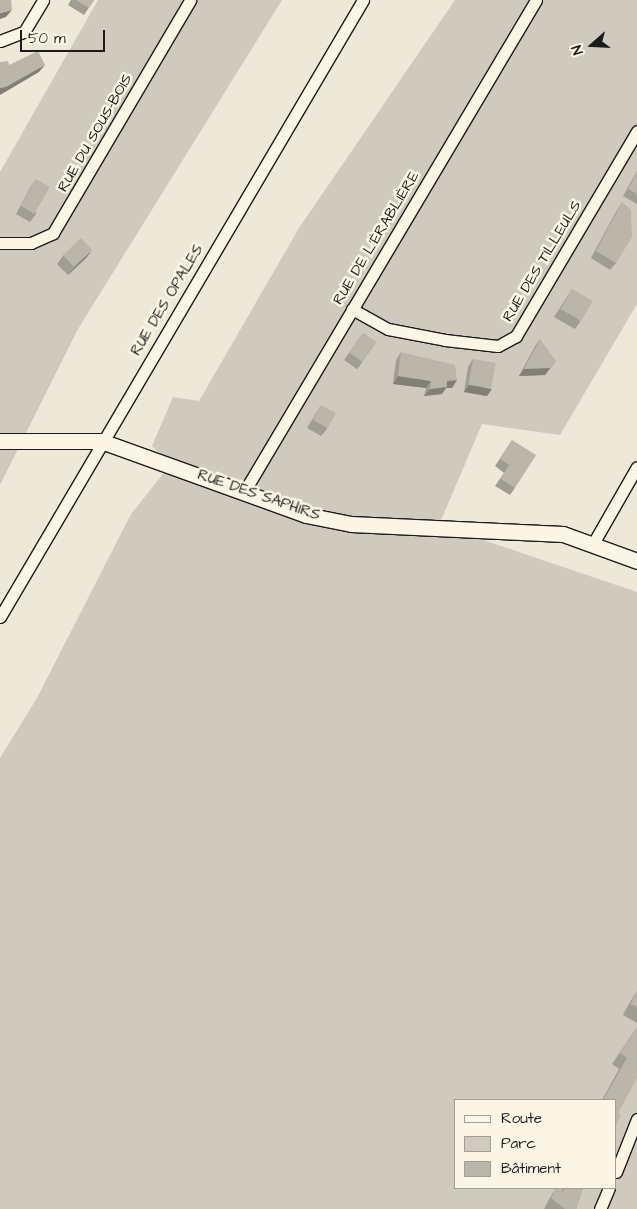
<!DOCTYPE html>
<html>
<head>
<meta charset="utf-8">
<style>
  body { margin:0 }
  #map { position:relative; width:637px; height:1209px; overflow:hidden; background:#eee8d9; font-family:"Architects Daughter",sans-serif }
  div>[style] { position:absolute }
  .green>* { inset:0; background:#cfcabd }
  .roads { filter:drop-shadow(1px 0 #1c1c1c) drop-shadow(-1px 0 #1c1c1c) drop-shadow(0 1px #1c1c1c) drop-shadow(0 -1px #1c1c1c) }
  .street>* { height:11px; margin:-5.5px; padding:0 5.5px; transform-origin:5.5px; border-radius:5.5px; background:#fcf5e5 }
  .secondary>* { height:15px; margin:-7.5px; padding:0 7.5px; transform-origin:7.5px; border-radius:7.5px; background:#fcf5e5 }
  .wall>* { inset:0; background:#a09d92; transform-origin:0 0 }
  .shaded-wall>* { inset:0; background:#827f77 }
  .building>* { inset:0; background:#bab6aa; transform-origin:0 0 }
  span { translate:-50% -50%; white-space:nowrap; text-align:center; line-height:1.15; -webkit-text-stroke:5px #fcf5e5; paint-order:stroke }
  .street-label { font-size:15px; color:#1c1c1c }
  .legend { position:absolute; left:454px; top:1099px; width:162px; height:90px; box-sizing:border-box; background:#fcf5e5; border:1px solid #a29e95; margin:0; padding:6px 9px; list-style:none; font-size:15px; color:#1c1c1c }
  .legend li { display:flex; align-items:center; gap:10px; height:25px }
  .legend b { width:25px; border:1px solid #a29e95 }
  .north { position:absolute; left:567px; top:20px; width:50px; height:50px; -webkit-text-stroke:4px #fcf5e5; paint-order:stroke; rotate:251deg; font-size:14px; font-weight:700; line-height:20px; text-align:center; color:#1c1c1c }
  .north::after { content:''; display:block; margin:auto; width:18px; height:22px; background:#1c1c1c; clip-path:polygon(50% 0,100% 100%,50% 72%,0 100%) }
  .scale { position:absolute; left:20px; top:30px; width:85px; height:22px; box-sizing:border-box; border:2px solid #1c1c1c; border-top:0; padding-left:6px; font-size:15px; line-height:18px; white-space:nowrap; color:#1c1c1c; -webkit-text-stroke:4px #fcf5e5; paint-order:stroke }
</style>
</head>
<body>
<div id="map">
  <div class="green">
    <div style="clip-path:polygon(98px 0,282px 0,78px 329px,0 485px,0 172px)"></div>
    <div style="clip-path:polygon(evenodd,455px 0,637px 0,637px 304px,560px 435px,482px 424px,439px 525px,637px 592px,637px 1209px,0 1209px,0 758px,37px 698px,131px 514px,171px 464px,152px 446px,173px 397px,199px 401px,299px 228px,455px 0,456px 1100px,616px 1100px,616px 1188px,456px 1188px,456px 1100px)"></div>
  </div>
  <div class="roads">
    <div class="street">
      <div style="left:0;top:41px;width:26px;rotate:-21deg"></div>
      <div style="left:24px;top:32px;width:37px;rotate:-59deg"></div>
      <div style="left:0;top:243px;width:31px"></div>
      <div style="left:31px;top:243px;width:24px;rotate:-24deg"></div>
      <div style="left:53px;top:233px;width:270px;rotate:-59.5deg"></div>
      <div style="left:352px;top:309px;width:41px;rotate:29.1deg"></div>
      <div style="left:388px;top:329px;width:58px;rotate:10.9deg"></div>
      <div style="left:445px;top:340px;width:53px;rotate:6.5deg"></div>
      <div style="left:498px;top:346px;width:21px;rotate:-29deg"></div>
      <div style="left:516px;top:336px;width:238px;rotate:-59.4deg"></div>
      <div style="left:244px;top:492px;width:572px;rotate:-59.31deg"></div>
      <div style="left:594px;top:542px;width:86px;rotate:-60.2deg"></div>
      <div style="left:0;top:617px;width:716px;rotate:-59.53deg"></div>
      <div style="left:616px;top:1172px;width:57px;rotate:-68.4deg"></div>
      <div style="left:600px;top:1209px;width:23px;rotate:-67deg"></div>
    </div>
    <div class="secondary">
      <div style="left:0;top:441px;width:101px"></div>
      <div style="left:101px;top:441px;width:218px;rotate:19.8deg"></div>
      <div style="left:306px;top:515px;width:46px;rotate:11.3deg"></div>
      <div style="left:351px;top:524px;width:212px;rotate:2.7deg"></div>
      <div style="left:563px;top:534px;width:79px;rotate:20deg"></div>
    </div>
  </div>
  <div class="wall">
    <div style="clip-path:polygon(71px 0,94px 0,84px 15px,68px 5px)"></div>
    <div style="clip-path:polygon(637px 171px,637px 204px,623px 196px)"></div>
    <div style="clip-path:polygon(36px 179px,36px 214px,30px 222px,16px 214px,31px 186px)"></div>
    <div style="clip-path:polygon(622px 202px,616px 263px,610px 270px,591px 258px,617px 210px)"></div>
    <div style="clip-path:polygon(63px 256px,87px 257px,68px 275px,57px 264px)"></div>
    <div style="clip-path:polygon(572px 289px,580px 322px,575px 329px,554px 317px)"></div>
    <div style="left:363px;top:333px;width:16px;height:33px;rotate:35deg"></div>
    <div style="clip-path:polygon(540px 339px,545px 375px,519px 376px,535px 346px)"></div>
    <div style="clip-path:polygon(401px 352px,457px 380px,452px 388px,446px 388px,442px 394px,424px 396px,426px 388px,393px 384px,396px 360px)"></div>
    <div style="clip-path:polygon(473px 359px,487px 396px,464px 392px,468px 367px)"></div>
    <div style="clip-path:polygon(321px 405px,327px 429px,321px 436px,307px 428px)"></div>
    <div style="clip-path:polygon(512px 440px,515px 488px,510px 495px,495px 486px,504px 473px,495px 466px)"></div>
    <div style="clip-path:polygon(637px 991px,637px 1023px,623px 1015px,630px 1002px)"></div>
    <div style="clip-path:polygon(637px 1027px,618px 1113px,616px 1100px,602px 1100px,619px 1069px,612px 1064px)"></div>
    <div style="clip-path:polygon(556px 1188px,561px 1191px,563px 1188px,583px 1188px,576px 1209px,544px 1209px,549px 1199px)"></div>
  </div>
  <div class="shaded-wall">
    <div style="clip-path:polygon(12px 10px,6px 17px,0 19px,0 13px)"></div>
    <div style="clip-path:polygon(45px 65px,39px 72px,0 95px,0 88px)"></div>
    <div style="clip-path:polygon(92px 250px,87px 257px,68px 275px,74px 268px)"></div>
    <div style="clip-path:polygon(556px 361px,545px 375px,519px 376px,524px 369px)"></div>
    <div style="clip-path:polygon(398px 376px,431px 381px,426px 388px,393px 384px)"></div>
    <div style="clip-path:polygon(457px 380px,452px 388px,446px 388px,442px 394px,424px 396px,430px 389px,447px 381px)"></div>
    <div style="clip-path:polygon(469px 385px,492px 389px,487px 396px,464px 392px)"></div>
  </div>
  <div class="building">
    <div style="clip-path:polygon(0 0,11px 0,12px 10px,0 13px)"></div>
    <div style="clip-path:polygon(76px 0,94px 0,89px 8px)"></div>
    <div style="clip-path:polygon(38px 51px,45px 65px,6px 87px,0 88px,0 62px,8px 61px,9px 65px)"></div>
    <div style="clip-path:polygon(637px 172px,637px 194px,628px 189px)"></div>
    <div style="left:36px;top:179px;width:16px;height:31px;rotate:30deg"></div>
    <div style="clip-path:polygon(622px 202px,631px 210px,632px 237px,616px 263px,596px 251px)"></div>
    <div style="left:81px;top:238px;width:16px;height:25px;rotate:47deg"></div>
    <div style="left:572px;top:289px;width:24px;height:23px;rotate:30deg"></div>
    <div style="left:363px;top:333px;width:16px;height:24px;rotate:35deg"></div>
    <div style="clip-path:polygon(540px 339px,556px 361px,551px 368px,524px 369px)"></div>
    <div style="clip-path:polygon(401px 352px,455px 365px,457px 380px,447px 381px,447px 387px,430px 389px,431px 381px,398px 376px)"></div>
    <div style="left:473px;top:359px;width:23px;height:26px;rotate:10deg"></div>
    <div style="left:321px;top:405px;width:17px;height:17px;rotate:28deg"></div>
    <div style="clip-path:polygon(512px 440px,536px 455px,515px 488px,501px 479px,509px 465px,500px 459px)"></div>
    <div style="clip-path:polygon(637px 992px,637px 1007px,630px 1004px)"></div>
    <div style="clip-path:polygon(637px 1027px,637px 1078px,618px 1113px,621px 1115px,616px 1125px,616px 1100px,603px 1100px,627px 1058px,620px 1053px)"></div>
    <div style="clip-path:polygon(556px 1188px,562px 1192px,565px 1188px,583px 1188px,576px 1209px,565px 1209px,551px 1198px)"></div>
  </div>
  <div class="street-label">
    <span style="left:95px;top:133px;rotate:-60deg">RUE DU SOUS-BOIS</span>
    <span style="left:376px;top:238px;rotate:-59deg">RUE DE L'ÉRABLIÈRE</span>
    <span style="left:542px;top:261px;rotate:-59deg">RUE DES TILLEULS</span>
    <span style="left:167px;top:300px;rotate:-59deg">RUE DES OPALES</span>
    <span style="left:259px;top:495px;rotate:19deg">RUE DES SAPHIRS</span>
  </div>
  <ul class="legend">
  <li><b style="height:6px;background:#fcf5e5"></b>Route</li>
  <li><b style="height:14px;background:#cfcabd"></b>Parc</li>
  <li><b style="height:14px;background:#bab6aa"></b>Bâtiment</li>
  </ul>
  <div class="north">N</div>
  <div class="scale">50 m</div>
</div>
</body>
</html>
